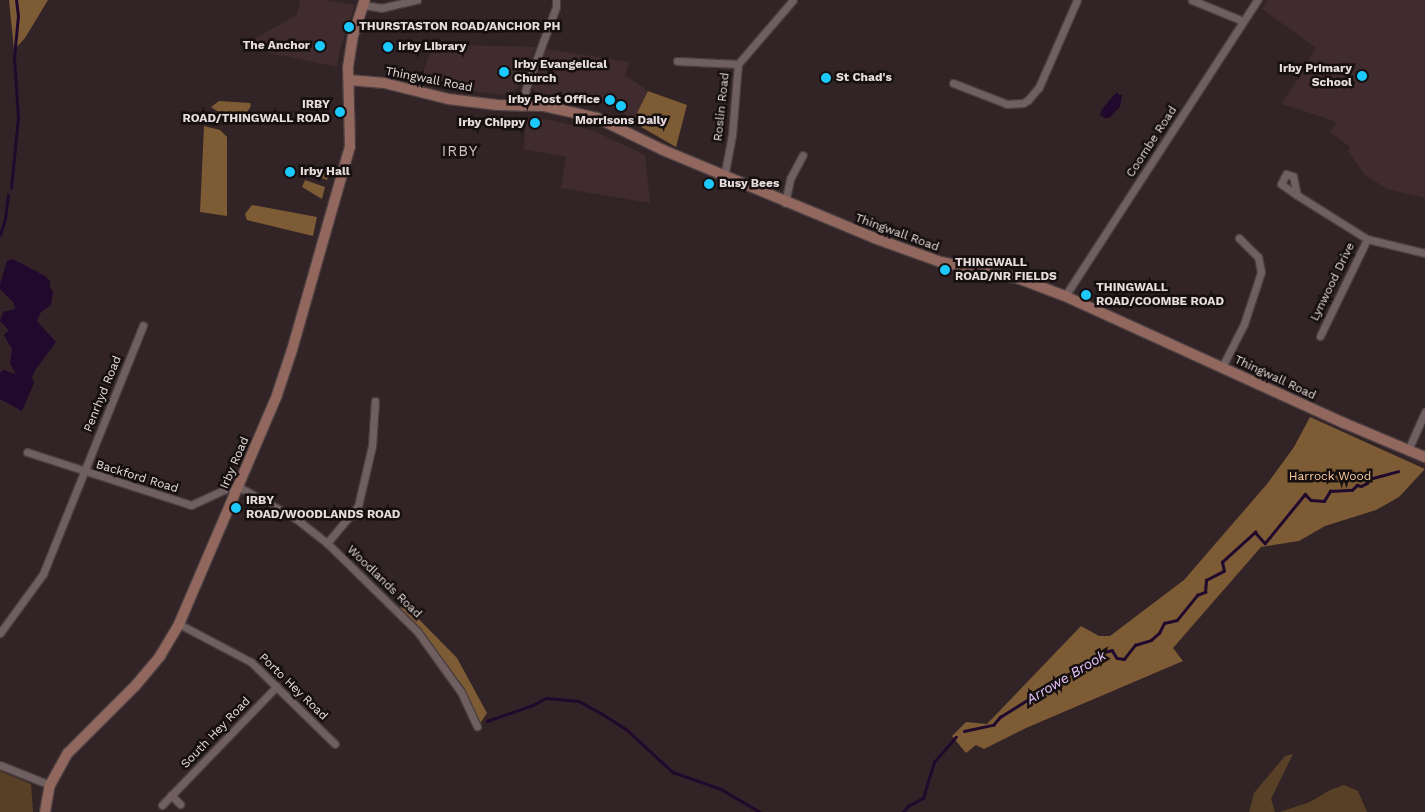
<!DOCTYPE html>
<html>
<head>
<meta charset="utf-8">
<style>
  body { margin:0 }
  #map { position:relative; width:1425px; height:812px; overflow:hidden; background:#322426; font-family:"Work Sans",sans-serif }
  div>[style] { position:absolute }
  .built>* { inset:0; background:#402b2e }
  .green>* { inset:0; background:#574026 }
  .forest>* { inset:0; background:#7d5b35 }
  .water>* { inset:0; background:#20092c }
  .stream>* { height:2.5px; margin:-1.25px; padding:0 1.25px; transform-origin:1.25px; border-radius:1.25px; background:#20092c }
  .roads { filter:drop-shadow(1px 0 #4b3f40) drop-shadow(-1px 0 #4b3f40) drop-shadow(0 1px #4b3f40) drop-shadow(0 -1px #4b3f40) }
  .street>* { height:7px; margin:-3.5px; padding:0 3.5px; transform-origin:3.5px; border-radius:3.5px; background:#6f5f61 }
  .secondary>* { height:10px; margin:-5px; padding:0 5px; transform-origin:5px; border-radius:5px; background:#92675e }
  .dots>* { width:14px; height:14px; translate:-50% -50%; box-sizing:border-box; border:2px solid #160f10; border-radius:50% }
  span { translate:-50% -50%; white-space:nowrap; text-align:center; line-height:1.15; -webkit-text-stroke:5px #160f10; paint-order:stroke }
  .poi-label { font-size:12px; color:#e6dcdd; font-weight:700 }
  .left { translate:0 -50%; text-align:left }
  .right { translate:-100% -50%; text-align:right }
  .street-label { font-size:12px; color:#e6dcdd }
  .park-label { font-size:12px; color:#fbcd9e }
  .water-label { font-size:14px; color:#e4c4fa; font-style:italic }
  .quarter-label { font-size:15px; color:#d2bfc1; letter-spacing:1px }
</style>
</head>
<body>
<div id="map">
  <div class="built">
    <div style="clip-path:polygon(300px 0,325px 0,355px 5px,339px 52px,337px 67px,256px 50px,250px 41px,297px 15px)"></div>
    <div style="clip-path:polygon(1268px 0,1425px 0,1425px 198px,1387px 189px,1365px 175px,1348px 151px,1350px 147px,1330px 132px,1337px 122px,1282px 104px,1316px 48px,1262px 9px)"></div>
    <div style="clip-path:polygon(433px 45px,507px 46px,536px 47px,518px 88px,502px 95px,442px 87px,420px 80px)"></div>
    <div style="clip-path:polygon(546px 49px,629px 62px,625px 75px,648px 91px,634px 119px,599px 100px,536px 93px,531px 86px)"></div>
    <div style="clip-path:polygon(526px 118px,552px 120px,594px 131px,645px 155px,650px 203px,561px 188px,566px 157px,524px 149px)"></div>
  </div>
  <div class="green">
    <div style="clip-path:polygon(1293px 754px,1271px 799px,1275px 812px,1249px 812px,1254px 793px,1285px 756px)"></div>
    <div style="clip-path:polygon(0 771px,31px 784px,33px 812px,0 812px)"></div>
    <div style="clip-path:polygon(1344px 785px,1358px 791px,1367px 812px,1280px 812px,1310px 802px,1330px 790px)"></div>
  </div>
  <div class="forest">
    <div style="clip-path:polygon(9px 0,48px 0,25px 38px,14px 50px)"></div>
    <div style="clip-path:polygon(648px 91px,687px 105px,676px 147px,641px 127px,634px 119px)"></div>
    <div style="clip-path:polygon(219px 101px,250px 103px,251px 106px,247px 112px,240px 116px,225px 116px,211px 107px)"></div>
    <div style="clip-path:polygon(204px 126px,220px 130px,227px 137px,227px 216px,200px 212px)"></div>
    <div style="clip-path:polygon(308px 166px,331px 168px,327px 180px,308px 173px)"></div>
    <div style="clip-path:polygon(305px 180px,325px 187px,322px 199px,302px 187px)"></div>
    <div style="clip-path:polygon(252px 205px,317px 217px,313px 236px,247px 220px,245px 214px)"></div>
    <div style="clip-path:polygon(1310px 417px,1425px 469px,1399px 497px,1376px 510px,1325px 526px,1299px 541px,1261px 547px,1173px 648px,1183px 661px,1026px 728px,984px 749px,976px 745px,966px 753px,952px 736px,966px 722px,987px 724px,1081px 626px,1099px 636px,1110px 636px,1184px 580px,1267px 484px,1294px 447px)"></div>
    <div style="clip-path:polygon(404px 604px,457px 658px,487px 713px,479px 725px,464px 688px,421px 629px,400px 608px)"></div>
  </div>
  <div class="water">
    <div style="clip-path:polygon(1117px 92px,1119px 95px,1122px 95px,1120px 107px,1109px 118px,1105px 118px,1100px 115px,1102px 109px)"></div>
    <div style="clip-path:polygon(13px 259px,45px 276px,50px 281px,50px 288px,53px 292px,51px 305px,41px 312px,37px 321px,56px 342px,36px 369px,32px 377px,34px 383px,22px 411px,0 399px,0 373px,3px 370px,16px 374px,10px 364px,12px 349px,4px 335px,9px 330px,0 321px,3px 312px,15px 309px,14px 303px,0 289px,0 284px,7px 261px)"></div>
  </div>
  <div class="stream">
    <div style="left:11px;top:188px;width:70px;rotate:-84.3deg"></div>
    <div style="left:18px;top:118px;width:60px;rotate:-93.8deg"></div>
    <div style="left:14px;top:58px;width:42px;rotate:-84.6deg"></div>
    <div style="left:18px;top:16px;width:16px;rotate:-97deg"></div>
    <div style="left:0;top:235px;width:17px;rotate:-73deg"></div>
    <div style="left:5px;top:219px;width:24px;rotate:-83deg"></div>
    <div style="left:487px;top:721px;width:49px;rotate:-19.2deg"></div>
    <div style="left:533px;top:705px;width:15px;rotate:-28deg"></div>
    <div style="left:546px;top:698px;width:33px;rotate:5deg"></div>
    <div style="left:579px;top:701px;width:25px;rotate:29deg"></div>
    <div style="left:601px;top:713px;width:30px;rotate:33deg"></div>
    <div style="left:626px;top:729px;width:64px;rotate:42.5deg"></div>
    <div style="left:673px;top:772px;width:51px;rotate:19.5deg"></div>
    <div style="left:721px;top:789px;width:45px;rotate:30.5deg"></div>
    <div style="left:964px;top:731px;width:30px;rotate:-12deg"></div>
    <div style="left:993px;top:725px;width:11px;rotate:-49deg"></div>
    <div style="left:1000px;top:717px;width:123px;rotate:-32deg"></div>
    <div style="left:1104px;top:652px;width:8px;rotate:-14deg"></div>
    <div style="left:1112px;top:650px;width:9px;rotate:58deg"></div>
    <div style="left:1117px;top:658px;width:7px;rotate:8deg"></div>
    <div style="left:1124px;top:659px;width:18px;rotate:-52deg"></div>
    <div style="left:1135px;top:645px;width:17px;rotate:-17deg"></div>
    <div style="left:1151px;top:640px;width:11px;rotate:-41deg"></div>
    <div style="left:1159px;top:633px;width:11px;rotate:-63deg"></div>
    <div style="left:1164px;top:623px;width:13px;rotate:-13deg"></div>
    <div style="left:1177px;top:620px;width:32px;rotate:-51deg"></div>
    <div style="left:1197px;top:595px;width:9px;rotate:-21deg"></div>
    <div style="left:1205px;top:592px;width:12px;rotate:-85deg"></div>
    <div style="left:1206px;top:580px;width:20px;rotate:-27deg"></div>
    <div style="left:1224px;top:571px;width:9px;rotate:-103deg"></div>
    <div style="left:1222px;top:562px;width:45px;rotate:-42.3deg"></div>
    <div style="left:1255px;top:532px;width:15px;rotate:48deg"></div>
    <div style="left:1265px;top:543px;width:63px;rotate:-50.8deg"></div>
    <div style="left:1305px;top:494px;width:8px;rotate:45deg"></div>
    <div style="left:1311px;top:500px;width:13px;rotate:4deg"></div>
    <div style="left:1324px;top:501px;width:12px;rotate:-59deg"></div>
    <div style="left:1330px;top:491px;width:22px;rotate:-3deg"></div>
    <div style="left:1352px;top:490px;width:7px;rotate:-45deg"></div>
    <div style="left:1357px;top:485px;width:4px;rotate:14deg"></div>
    <div style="left:1361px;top:486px;width:7px;rotate:-27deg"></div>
    <div style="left:1367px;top:483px;width:4px;rotate:-63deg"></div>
    <div style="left:1369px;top:479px;width:30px;rotate:-15deg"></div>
    <div style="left:903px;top:812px;width:8px;rotate:-50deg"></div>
    <div style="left:908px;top:806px;width:17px;rotate:-28deg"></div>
    <div style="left:923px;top:798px;width:38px;rotate:-73deg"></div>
    <div style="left:934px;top:762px;width:33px;rotate:-49deg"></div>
  </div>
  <div class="roads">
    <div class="street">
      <div style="left:1192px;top:0;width:55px;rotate:22.4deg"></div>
      <div style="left:363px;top:5px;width:18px;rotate:9deg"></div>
      <div style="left:381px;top:8px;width:37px;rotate:-13deg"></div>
      <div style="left:677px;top:61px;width:61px;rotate:2.8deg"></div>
      <div style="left:953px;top:83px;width:58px;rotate:21.3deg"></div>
      <div style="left:1007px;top:104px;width:16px;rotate:-4deg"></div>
      <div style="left:1023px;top:103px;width:6px;rotate:-31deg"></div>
      <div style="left:1028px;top:100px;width:17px;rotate:-50deg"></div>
      <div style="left:1039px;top:87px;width:95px;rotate:-66.4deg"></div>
      <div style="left:521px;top:107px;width:23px;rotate:-75deg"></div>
      <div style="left:527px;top:85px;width:83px;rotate:-69.6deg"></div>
      <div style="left:556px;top:7px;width:7px;rotate:-90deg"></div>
      <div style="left:724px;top:177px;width:43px;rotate:-79.2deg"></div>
      <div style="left:732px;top:135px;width:71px;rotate:-85.2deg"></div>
      <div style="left:738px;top:64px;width:84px;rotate:-49.3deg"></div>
      <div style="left:1297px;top:195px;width:19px;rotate:-102deg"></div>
      <div style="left:1293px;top:176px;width:7px;rotate:-164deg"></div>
      <div style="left:1286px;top:174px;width:11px;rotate:117deg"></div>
      <div style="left:1281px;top:184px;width:19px;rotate:35deg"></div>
      <div style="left:1297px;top:195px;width:22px;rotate:32deg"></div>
      <div style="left:1316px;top:207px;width:60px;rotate:32.1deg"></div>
      <div style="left:1367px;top:239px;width:60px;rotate:13.6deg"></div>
      <div style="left:785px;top:203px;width:25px;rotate:-78deg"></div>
      <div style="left:790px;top:179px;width:27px;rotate:-62deg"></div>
      <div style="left:1065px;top:296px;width:353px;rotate:-57deg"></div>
      <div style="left:1320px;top:336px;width:108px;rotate:-64.1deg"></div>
      <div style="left:1222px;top:367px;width:48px;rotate:-62.9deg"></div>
      <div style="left:1244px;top:324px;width:55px;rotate:-71.9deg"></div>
      <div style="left:1261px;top:272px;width:15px;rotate:-101deg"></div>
      <div style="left:1258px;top:257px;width:27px;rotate:-135deg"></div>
      <div style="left:1408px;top:450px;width:42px;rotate:-65.9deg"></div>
      <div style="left:27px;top:452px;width:172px;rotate:17.9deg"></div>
      <div style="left:191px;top:505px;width:41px;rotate:-24.7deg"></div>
      <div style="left:228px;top:488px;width:11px;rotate:-5deg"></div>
      <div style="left:239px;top:487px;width:64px;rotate:29deg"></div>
      <div style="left:295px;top:518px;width:41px;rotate:38deg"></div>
      <div style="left:327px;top:543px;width:126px;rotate:44.4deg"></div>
      <div style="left:417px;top:631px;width:75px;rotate:54.2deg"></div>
      <div style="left:461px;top:692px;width:38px;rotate:65deg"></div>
      <div style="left:327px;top:543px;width:48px;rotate:-50deg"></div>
      <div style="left:358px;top:506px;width:62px;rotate:-76.9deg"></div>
      <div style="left:372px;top:446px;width:45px;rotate:-86.2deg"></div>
      <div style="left:179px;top:624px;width:81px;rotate:27.8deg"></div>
      <div style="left:251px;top:662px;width:117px;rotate:44.3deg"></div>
      <div style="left:0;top:633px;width:73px;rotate:-53.9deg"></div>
      <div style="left:43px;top:574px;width:268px;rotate:-68.1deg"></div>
      <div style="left:0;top:765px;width:54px;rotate:21.8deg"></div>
      <div style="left:171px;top:795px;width:13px;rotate:45deg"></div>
      <div style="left:162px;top:805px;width:165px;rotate:-46deg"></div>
    </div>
    <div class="secondary">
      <div style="left:349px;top:80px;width:35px;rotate:5deg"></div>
      <div style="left:384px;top:83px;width:66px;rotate:14deg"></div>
      <div style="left:448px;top:99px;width:50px;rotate:6.8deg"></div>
      <div style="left:498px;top:105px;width:46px;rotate:1.2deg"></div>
      <div style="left:544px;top:106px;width:54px;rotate:12.8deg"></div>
      <div style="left:597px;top:118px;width:73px;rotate:25.9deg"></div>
      <div style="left:663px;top:150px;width:229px;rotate:22.6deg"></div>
      <div style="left:874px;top:238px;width:71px;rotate:19.7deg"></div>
      <div style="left:941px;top:262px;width:81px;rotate:12.1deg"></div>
      <div style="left:1020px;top:279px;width:48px;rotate:20.7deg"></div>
      <div style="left:1065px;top:296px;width:307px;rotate:24.5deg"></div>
      <div style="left:1344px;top:423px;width:88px;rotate:22.8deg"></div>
      <div style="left:45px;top:812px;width:27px;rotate:-80deg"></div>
      <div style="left:50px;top:785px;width:37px;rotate:-61deg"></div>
      <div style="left:68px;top:753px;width:96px;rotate:-45deg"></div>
      <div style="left:136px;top:685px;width:38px;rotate:-50deg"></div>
      <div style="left:160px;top:656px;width:37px;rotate:-59deg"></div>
      <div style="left:179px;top:624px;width:249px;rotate:-66.8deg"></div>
      <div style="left:277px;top:395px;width:47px;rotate:-71.6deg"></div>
      <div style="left:292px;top:350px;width:211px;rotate:-74.1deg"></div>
      <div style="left:350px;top:147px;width:80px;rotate:-91.4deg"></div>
      <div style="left:348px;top:67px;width:31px;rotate:-81deg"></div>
      <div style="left:353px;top:36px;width:38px;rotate:-72deg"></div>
    </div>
  </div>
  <div class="dots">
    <div style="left:349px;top:27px;background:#1cc9fc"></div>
    <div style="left:320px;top:46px;background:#1cc9fc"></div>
    <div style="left:388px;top:47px;background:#1cc9fc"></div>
    <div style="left:504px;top:72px;background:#1cc9fc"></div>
    <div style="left:1362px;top:76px;background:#1cc9fc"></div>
    <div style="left:826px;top:78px;background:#1cc9fc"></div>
    <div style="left:610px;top:100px;background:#1cc9fc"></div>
    <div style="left:621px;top:106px;background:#1cc9fc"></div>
    <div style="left:340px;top:112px;background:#1cc9fc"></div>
    <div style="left:535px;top:123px;background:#1cc9fc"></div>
    <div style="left:290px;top:172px;background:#1cc9fc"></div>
    <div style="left:709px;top:184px;background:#1cc9fc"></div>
    <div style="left:945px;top:270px;background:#1cc9fc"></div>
    <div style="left:1086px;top:295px;background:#1cc9fc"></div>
    <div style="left:236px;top:508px;background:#1cc9fc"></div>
  </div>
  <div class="poi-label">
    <span class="left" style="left:359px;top:27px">THURSTASTON ROAD/ANCHOR PH</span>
    <span class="right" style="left:310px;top:46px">The Anchor</span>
    <span class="left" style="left:398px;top:47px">Irby Library</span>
    <span class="left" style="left:514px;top:72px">Irby Evangelical<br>Church</span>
    <span class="right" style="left:1352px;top:76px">Irby Primary<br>School</span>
    <span class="left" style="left:836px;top:78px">St Chad's</span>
    <span class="right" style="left:600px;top:100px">Irby Post Office</span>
    <span class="right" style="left:330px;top:112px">IRBY<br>ROAD/THINGWALL ROAD</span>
    <span style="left:621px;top:121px">Morrisons Daily</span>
    <span class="right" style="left:525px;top:123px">Irby Chippy</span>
    <span class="left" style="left:300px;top:172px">Irby Hall</span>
    <span class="left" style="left:719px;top:184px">Busy Bees</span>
    <span class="left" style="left:955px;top:270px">THINGWALL<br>ROAD/NR FIELDS</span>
    <span class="left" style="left:1096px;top:295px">THINGWALL<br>ROAD/COOMBE ROAD</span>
    <span class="left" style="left:246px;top:508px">IRBY<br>ROAD/WOODLANDS ROAD</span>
  </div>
  <div class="street-label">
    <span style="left:429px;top:80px;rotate:11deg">Thingwall Road</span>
    <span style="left:722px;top:107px;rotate:-84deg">Roslin Road</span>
    <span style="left:1152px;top:142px;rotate:-57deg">Coombe Road</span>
    <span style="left:897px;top:233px;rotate:20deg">Thingwall Road</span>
    <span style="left:1333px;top:282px;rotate:-64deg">Lynwood Drive</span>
    <span style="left:1275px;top:378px;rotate:25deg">Thingwall Road</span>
    <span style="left:103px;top:394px;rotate:-68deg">Penrhyd Road</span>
    <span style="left:235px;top:463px;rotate:-67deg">Irby Road</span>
    <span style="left:137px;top:477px;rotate:17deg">Backford Road</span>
    <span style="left:384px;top:582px;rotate:44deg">Woodlands Road</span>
    <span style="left:293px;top:687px;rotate:44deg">Porto Hey Road</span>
    <span style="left:216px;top:733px;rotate:-46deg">South Hey Road</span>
  </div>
  <div class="park-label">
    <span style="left:1330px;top:477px">Harrock Wood</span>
  </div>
  <div class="water-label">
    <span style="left:1066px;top:677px;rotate:-31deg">Arrowe Brook</span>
  </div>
  <div class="quarter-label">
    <span style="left:460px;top:152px">IRBY</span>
  </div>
</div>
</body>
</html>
